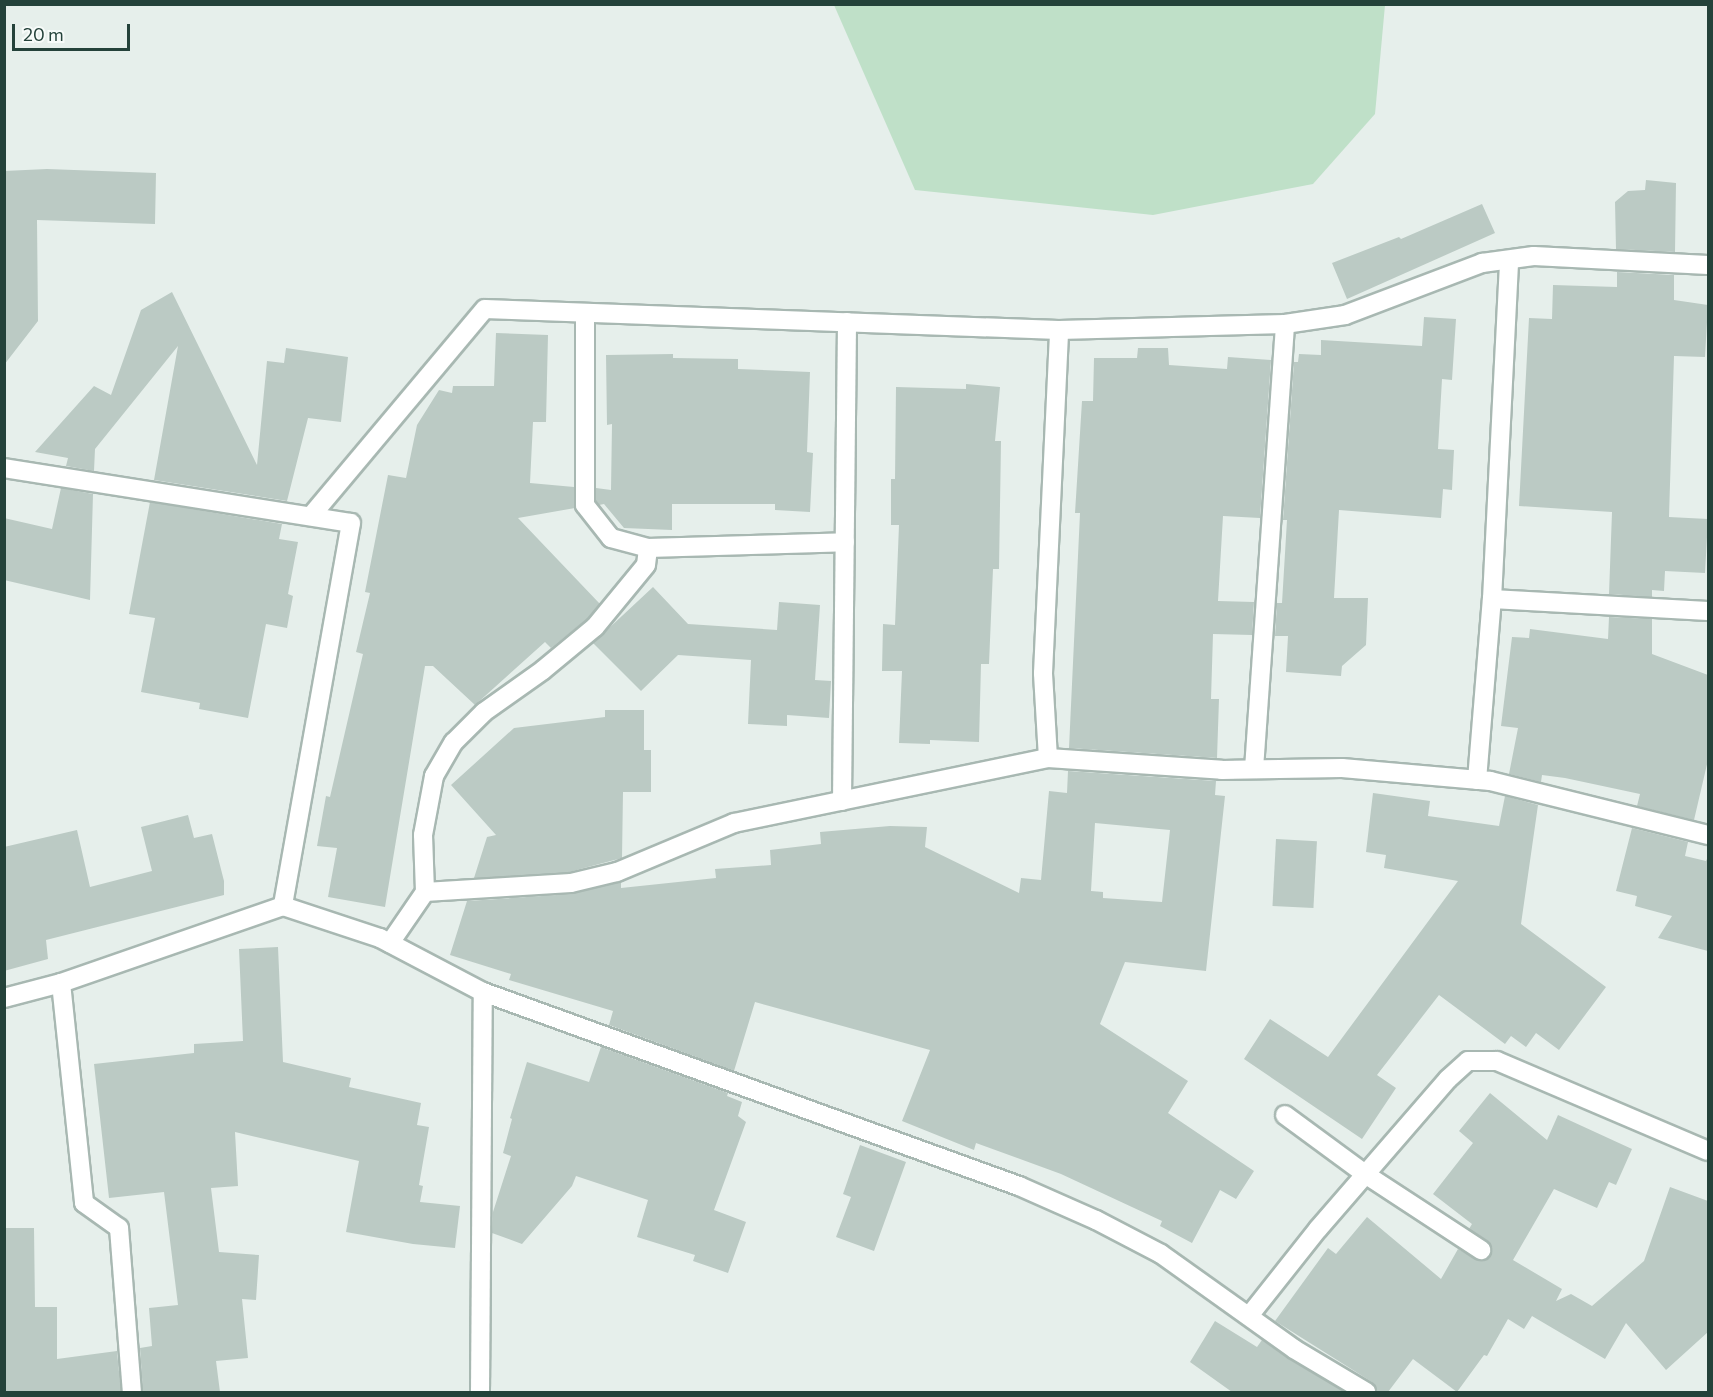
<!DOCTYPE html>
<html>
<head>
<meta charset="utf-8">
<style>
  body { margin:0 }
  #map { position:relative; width:1713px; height:1397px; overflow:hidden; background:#e6efeb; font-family:Commissioner,sans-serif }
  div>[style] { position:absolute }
  .green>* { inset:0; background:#bfe0c8 }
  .building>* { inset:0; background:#bbcac4; transform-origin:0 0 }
  .roads { filter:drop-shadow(2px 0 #a8b8b2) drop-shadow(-2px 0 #a8b8b2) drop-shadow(0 2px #a8b8b2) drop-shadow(0 -2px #a8b8b2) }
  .minor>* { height:18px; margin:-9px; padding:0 9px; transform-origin:9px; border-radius:9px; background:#fff }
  span { translate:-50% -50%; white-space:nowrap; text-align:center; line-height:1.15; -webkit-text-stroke:6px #f7fbf9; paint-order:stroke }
  .frame { position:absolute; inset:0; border:6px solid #24423a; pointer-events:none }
  .scale { position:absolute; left:12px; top:24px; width:118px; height:27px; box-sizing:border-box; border:3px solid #24423a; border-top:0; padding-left:8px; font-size:18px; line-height:21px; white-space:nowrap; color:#24423a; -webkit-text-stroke:4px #f7fbf9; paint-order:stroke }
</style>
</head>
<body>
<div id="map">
  <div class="green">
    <div style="clip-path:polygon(834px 5px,1385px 5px,1375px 114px,1313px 184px,1153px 215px,915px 190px)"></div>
  </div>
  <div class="building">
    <div style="clip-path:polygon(47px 169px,156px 173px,155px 224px,37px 220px,38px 321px,4px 365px,4px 171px)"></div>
    <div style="clip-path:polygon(1646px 180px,1676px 183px,1675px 252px,1616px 249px,1615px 202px,1628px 191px,1645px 190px)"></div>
    <div style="clip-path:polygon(1482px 204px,1495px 233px,1347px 299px,1332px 263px,1399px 237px,1401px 239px)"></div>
    <div style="clip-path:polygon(1617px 272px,1674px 275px,1674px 300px,1708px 305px,1705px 357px,1674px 356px,1669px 517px,1708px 519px,1705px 573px,1665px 571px,1664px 591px,1652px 590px,1652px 597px,1609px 594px,1612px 512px,1519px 506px,1529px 318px,1552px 319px,1553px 285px,1617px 287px)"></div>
    <div style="clip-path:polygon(172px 292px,257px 465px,267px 361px,284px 363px,286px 348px,348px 357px,341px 422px,308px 418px,287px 501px,154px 480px,178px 346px,95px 449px,94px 471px,66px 466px,68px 458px,35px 452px,94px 386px,111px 395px,141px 310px)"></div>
    <div style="clip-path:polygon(1424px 317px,1456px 319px,1452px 380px,1442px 379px,1438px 449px,1454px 450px,1452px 490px,1443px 489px,1441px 518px,1339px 510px,1334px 598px,1368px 598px,1366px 645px,1342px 666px,1341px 676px,1286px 672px,1288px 636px,1275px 636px,1277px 603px,1282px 603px,1287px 520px,1283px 520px,1294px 362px,1298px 362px,1299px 354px,1321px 355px,1321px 340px,1422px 346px)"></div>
    <div style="clip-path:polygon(496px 333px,548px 335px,546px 422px,533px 422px,530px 483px,574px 487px,575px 508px,518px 518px,600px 604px,587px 619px,551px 648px,545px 642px,475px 705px,433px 666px,425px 666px,385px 907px,328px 897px,337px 848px,317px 846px,326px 796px,330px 797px,363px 654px,356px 652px,370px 593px,365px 592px,388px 475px,406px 478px,417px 425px,439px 390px,452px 393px,453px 386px,494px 386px)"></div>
    <div style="clip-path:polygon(1138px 348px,1168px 348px,1169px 365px,1227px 369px,1228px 357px,1271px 360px,1260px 518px,1223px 516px,1218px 601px,1254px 602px,1252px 635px,1213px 634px,1211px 699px,1219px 699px,1217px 758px,1069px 748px,1080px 513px,1075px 513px,1082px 401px,1093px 401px,1094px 358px,1137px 358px)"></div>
    <div style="clip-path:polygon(673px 354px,673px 358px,738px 359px,738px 369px,810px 372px,807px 452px,813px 453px,810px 512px,775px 510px,775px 504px,672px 504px,672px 530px,624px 528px,604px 504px,599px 505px,596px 501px,596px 488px,611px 490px,612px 424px,607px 425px,606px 355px)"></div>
    <div style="clip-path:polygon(966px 384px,1000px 387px,995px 441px,1001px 441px,999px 569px,993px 569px,989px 664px,981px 664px,979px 742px,930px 740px,930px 744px,899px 743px,902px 671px,882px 671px,883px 624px,895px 625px,899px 525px,891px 525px,891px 479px,895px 479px,896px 387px,966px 389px)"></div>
    <div style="clip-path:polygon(61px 488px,93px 494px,90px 600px,4px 580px,4px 518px,52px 529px)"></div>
    <div style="clip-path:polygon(150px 502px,282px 524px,279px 539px,298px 542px,288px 594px,293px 596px,287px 628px,266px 624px,248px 718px,199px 709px,200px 703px,141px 692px,155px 618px,129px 614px)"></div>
    <div style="clip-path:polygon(653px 587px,688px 624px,777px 630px,779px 602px,820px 605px,815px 680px,831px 681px,829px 718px,787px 715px,787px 726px,748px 724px,751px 660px,678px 655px,641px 691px,593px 643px)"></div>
    <div style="clip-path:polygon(1609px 617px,1652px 619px,1652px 654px,1708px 675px,1708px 760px,1694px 820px,1637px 806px,1640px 794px,1565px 778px,1542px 775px,1541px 782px,1509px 774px,1518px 728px,1501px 726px,1512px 637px,1529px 638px,1530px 629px,1608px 639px)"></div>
    <div style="clip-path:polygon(605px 710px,644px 710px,644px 750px,651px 750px,651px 792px,623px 792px,622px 858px,569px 872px,474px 878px,487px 837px,496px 835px,451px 785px,514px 728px,605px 717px)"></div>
    <div style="clip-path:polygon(evenodd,1068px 771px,1216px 781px,1215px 795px,1225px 796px,1206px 971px,1125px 962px,1100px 1024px,1188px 1081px,1168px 1113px,1254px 1171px,1236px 1199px,1220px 1190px,1192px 1243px,1160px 1226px,1162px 1221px,1061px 1174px,976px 1143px,974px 1150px,902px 1121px,930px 1050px,755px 1002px,734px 1071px,609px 1025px,613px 1011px,509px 980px,511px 974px,450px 955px,467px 901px,572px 894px,621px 882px,621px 888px,716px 878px,715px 869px,771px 865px,770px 850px,821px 844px,820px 832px,890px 826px,927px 827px,925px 847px,1019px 893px,1021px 878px,1041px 880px,1049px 791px,1067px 793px,1068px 771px,1095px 823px,1170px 830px,1162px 902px,1103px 898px,1103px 892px,1091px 891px,1095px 823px)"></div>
    <div style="clip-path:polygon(1373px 793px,1430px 801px,1428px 816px,1499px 826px,1505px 796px,1538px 805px,1521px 924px,1606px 987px,1559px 1050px,1536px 1033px,1526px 1047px,1511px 1036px,1505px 1044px,1439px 995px,1377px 1075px,1396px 1088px,1362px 1139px,1244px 1059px,1270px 1019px,1328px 1057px,1458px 881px,1384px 868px,1386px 855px,1366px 852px)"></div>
    <div style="clip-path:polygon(188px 815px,194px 838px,212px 834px,224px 881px,224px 895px,46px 940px,48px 959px,4px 971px,4px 847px,77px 830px,90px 887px,152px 871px,141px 827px)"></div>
    <div style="clip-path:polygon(1632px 828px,1688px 842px,1685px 856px,1706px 861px,1708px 857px,1708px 951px,1658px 938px,1672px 916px,1635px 906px,1637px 896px,1616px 891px)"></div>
    <div style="left:1276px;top:839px;width:41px;height:67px;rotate:3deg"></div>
    <div style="clip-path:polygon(278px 947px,283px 1062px,351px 1078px,349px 1087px,421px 1103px,417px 1125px,429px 1127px,419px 1185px,423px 1186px,420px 1202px,460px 1206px,455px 1248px,413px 1244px,346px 1232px,359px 1161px,235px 1132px,238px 1186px,211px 1188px,219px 1252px,259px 1255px,256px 1300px,242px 1299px,248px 1358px,216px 1361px,220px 1392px,143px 1392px,140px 1348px,152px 1346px,149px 1308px,178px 1305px,164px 1192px,109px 1198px,94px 1064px,194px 1053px,194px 1044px,243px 1041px,239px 949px)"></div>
    <div style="clip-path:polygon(601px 1047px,728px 1093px,727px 1096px,742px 1102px,738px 1116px,746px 1122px,714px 1210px,746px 1222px,728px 1273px,693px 1261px,695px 1255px,637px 1237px,648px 1200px,576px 1176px,572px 1186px,522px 1244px,492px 1233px,493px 1212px,511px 1156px,503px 1153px,512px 1119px,510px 1118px,527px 1062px,589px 1082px)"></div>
    <div style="clip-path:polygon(1490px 1093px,1547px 1140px,1558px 1115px,1632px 1149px,1616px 1185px,1609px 1182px,1597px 1208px,1554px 1189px,1513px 1260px,1562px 1289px,1556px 1301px,1571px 1294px,1592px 1306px,1644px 1261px,1670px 1187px,1708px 1201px,1708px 1332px,1666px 1370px,1626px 1323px,1605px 1359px,1532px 1316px,1524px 1329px,1508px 1319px,1487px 1356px,1484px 1355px,1457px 1392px,1413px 1359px,1388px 1392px,1377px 1392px,1372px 1382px,1275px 1321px,1328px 1248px,1336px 1254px,1367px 1217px,1441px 1279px,1458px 1249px,1480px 1261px,1490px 1257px,1492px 1250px,1488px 1241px,1469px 1229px,1472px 1224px,1433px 1194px,1473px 1143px,1459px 1131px)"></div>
    <div style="clip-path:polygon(860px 1145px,906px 1162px,874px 1251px,836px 1237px,851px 1197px,843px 1194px)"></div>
    <div style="clip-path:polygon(4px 1228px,34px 1228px,35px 1307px,57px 1307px,57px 1359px,117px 1351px,121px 1392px,4px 1392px)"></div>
    <div style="clip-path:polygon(1215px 1321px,1257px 1347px,1262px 1340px,1345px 1392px,1232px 1392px,1190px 1362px)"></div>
  </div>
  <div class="roads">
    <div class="minor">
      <div style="left:585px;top:313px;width:192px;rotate:90deg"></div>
      <div style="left:585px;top:505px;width:42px;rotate:51.8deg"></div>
      <div style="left:611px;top:538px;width:38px;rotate:15deg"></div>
      <div style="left:648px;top:548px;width:197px;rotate:-1.7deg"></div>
      <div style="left:4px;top:468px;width:351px;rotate:9deg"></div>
      <div style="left:351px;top:523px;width:389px;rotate:100.1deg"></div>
      <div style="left:311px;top:516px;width:270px;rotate:-50deg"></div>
      <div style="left:485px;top:309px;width:574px;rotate:2.1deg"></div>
      <div style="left:1059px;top:330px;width:226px;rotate:-1.5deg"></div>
      <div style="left:1285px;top:324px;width:61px;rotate:-8.5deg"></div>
      <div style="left:1345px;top:315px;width:147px;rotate:-20.8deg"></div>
      <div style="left:1482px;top:263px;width:52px;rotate:-7.7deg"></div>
      <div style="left:1534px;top:256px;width:174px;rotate:3deg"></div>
      <div style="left:1492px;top:599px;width:216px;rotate:3.2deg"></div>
      <div style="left:1048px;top:758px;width:85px;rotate:-93.4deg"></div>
      <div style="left:1043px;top:673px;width:343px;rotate:-87.3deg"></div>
      <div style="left:1254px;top:769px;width:446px;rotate:-86deg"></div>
      <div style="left:1477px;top:780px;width:182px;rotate:-85.3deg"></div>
      <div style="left:1492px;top:599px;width:339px;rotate:-87.1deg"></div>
      <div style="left:842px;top:801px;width:479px;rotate:-89.4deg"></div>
      <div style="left:425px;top:892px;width:57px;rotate:-92deg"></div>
      <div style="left:423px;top:835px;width:60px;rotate:-79.4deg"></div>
      <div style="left:434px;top:776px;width:39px;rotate:-60deg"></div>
      <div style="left:454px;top:742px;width:42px;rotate:-45deg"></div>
      <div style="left:484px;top:712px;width:72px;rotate:-35.4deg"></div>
      <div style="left:543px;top:670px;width:67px;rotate:-39.6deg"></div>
      <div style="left:595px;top:627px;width:80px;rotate:-50.6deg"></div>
      <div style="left:646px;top:565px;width:17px;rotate:-83deg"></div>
      <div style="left:390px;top:943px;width:62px;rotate:-55.5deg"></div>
      <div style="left:425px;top:892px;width:146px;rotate:-3.5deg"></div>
      <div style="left:571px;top:883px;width:47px;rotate:-13.4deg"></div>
      <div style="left:617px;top:872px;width:127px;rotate:-22.7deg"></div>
      <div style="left:734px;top:823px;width:321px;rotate:-11.7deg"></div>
      <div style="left:1048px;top:758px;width:174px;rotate:3.9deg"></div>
      <div style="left:1222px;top:770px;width:120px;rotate:-1deg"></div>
      <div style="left:1342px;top:768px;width:149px;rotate:5deg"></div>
      <div style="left:1490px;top:781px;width:225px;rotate:13.9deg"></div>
      <div style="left:61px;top:983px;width:221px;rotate:84deg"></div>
      <div style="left:84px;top:1203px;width:43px;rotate:35.5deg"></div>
      <div style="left:119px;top:1228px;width:165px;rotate:85.5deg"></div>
      <div style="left:4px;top:998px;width:59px;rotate:-14.7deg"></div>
      <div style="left:61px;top:983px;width:235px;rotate:-19.1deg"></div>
      <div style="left:283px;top:906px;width:102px;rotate:18.3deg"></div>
      <div style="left:380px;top:938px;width:116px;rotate:27.7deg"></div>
      <div style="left:483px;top:992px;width:570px;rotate:19.9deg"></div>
      <div style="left:1019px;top:1186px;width:84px;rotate:23.8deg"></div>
      <div style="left:1096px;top:1220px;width:73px;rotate:27.6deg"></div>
      <div style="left:1161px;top:1254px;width:163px;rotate:35.5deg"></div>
      <div style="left:1294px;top:1349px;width:84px;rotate:30.8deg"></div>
      <div style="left:1285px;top:1115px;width:99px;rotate:36.4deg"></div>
      <div style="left:1365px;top:1174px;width:139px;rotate:33.2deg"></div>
      <div style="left:1249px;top:1316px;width:111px;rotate:-51.6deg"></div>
      <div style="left:1318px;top:1229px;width:198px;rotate:-49.1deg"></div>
      <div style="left:1448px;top:1079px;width:27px;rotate:-42deg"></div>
      <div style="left:1468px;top:1061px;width:29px"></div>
      <div style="left:1497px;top:1061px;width:229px;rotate:23.1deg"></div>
      <div style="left:480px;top:1392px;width:400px;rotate:-89.6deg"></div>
    </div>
  </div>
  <div class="frame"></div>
  <div class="scale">20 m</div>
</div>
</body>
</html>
